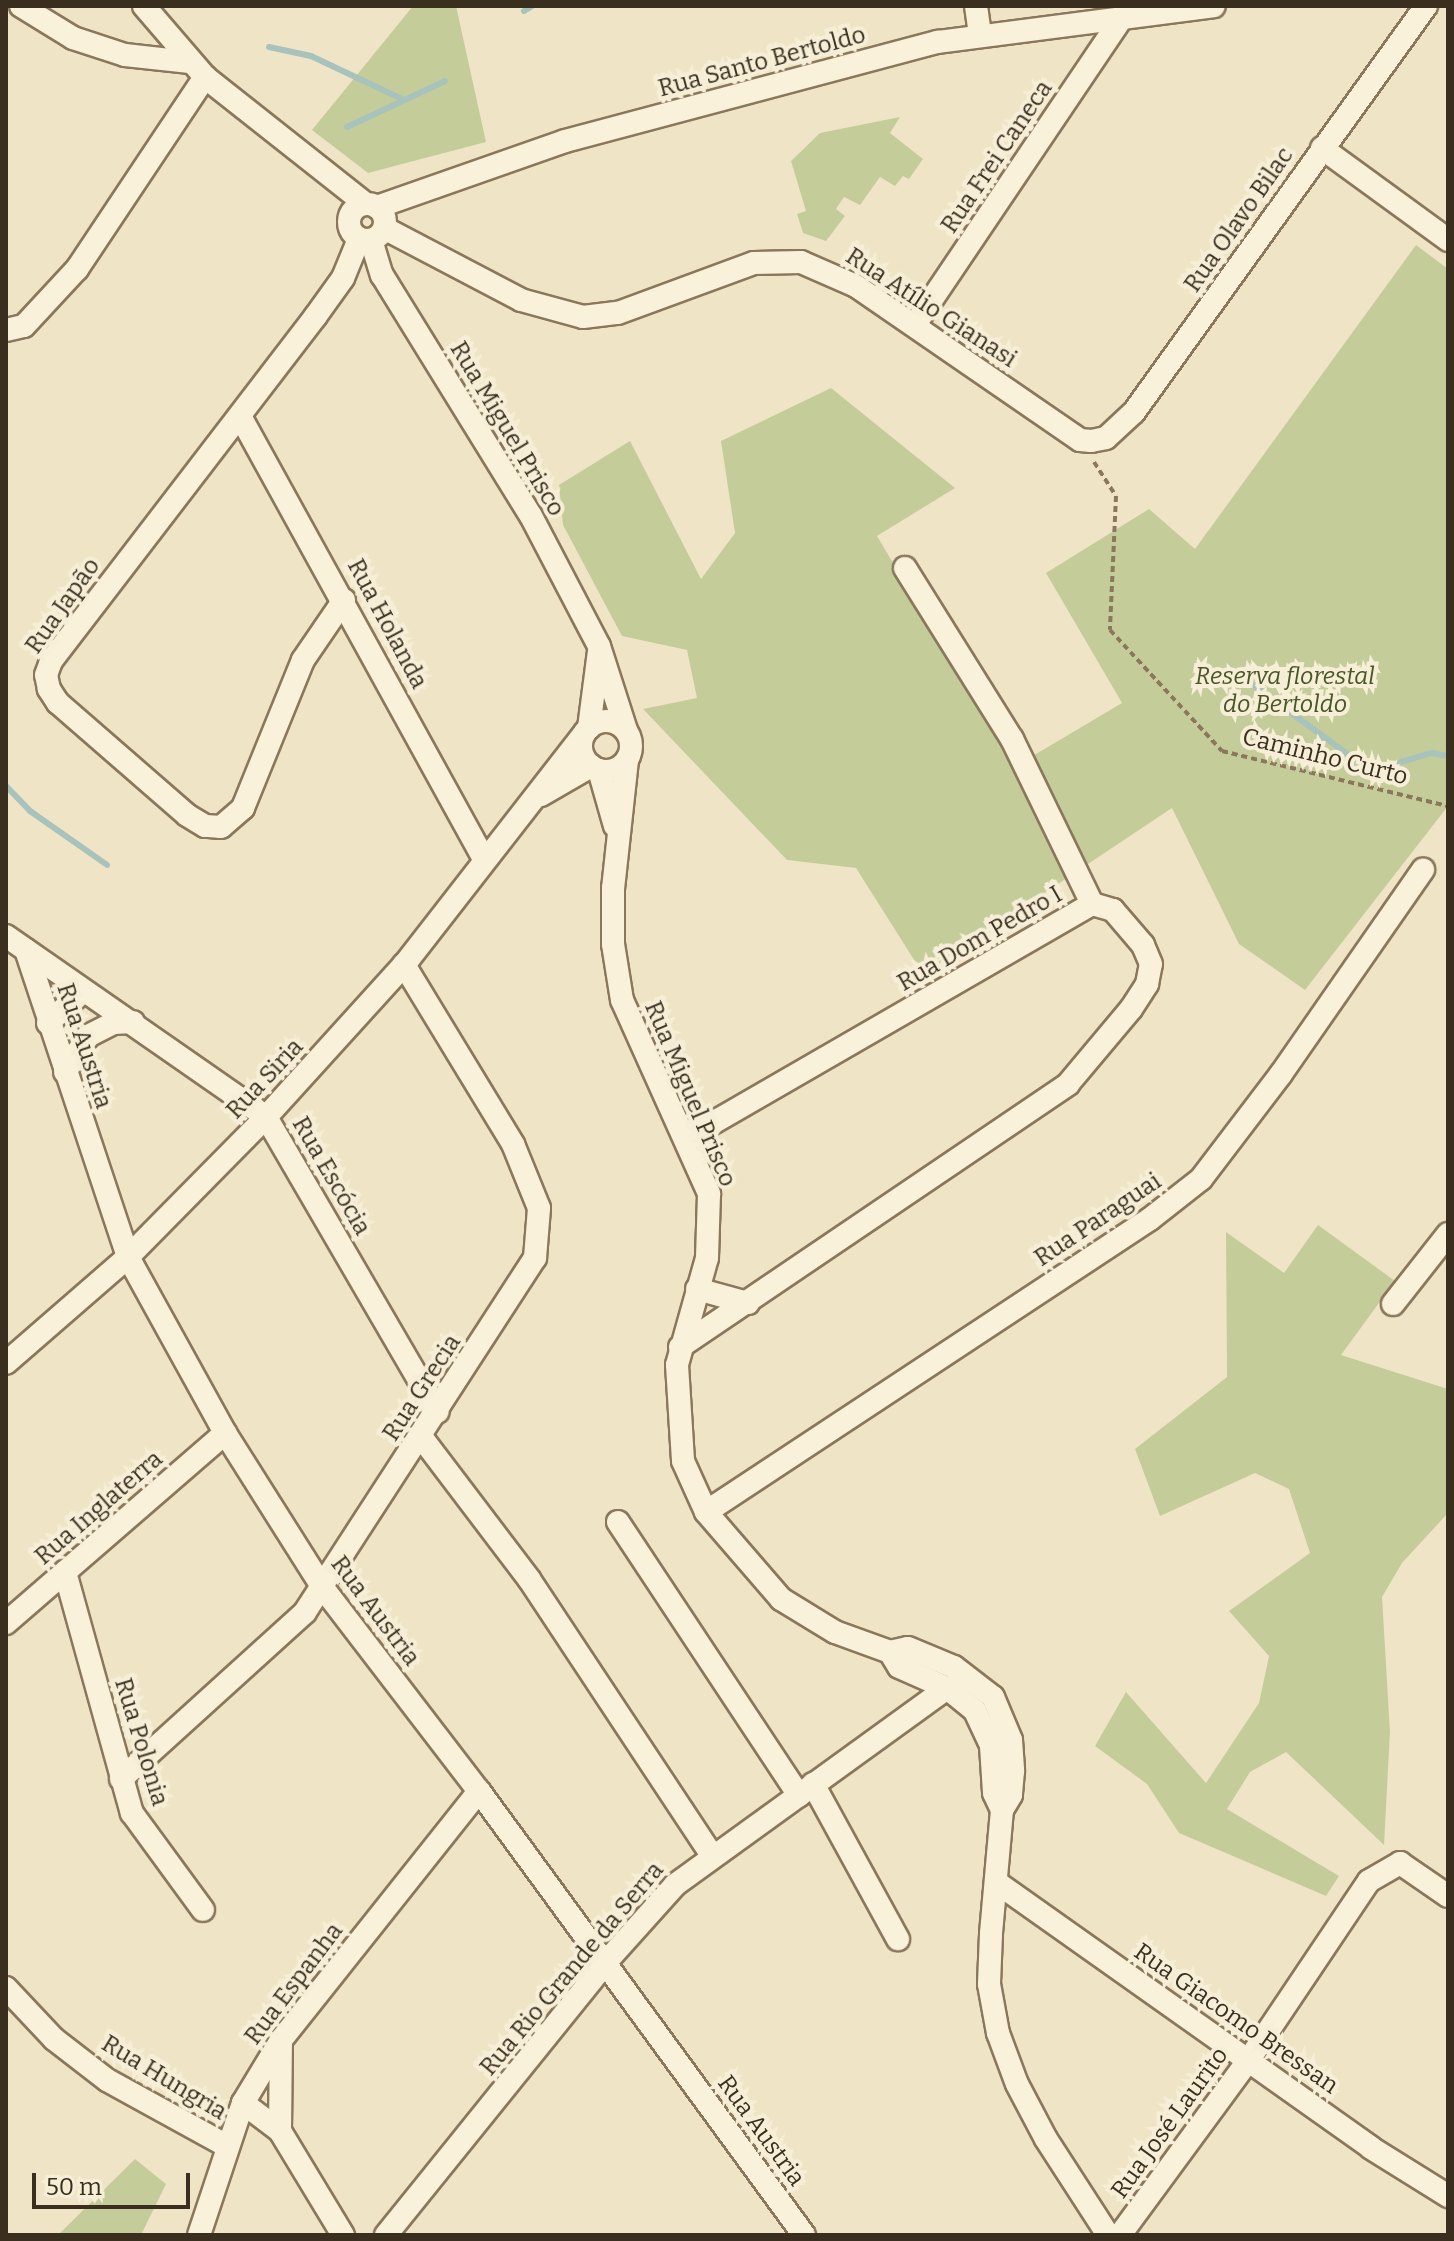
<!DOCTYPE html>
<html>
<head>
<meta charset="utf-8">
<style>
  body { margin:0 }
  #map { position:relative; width:1454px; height:2241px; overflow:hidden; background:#efe5c6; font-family:Bitter,serif }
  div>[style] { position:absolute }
  .green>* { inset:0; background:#c4cd9a }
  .stream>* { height:6px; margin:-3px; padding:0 3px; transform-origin:3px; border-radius:3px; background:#a8c2bc }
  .path>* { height:4px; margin-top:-2px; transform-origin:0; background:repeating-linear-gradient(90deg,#8a775c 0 6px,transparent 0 10px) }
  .roads { filter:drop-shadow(2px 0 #8a775c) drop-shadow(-2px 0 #8a775c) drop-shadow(0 2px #8a775c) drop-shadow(0 -2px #8a775c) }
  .minor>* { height:22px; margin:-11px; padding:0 11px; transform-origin:11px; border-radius:11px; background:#f9f1da }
  .minor>.ring { margin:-11px; padding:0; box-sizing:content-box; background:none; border:22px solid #f9f1da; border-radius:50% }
  span { translate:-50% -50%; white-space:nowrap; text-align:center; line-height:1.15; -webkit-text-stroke:8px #f6eed6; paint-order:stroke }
  .street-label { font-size:24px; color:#3a2e1f }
  .park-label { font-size:24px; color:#485726; font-style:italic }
  .frame { position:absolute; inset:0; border:8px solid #3a2e1f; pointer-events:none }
  .scale { position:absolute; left:32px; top:2173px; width:158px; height:36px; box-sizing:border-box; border:4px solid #3a2e1f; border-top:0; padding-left:10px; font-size:24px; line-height:28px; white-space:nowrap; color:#3a2e1f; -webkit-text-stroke:6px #f6eed6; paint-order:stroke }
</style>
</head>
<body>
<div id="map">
  <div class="green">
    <div style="clip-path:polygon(413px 6px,456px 6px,486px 142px,368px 173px,312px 130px)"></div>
    <div style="clip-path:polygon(900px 117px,890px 133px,923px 159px,909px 179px,903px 176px,895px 186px,880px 177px,860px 205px,844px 197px,836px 209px,845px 216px,826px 241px,803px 233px,797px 214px,806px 211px,791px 161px,820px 133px)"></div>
    <div style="clip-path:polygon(1416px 245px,1448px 269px,1448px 806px,1305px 990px,1239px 944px,1172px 808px,923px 974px,856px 868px,787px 860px,643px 709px,697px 698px,687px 650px,622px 636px,563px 525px,559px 485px,630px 441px,701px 579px,735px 533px,721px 441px,831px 388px,955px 488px,877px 536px,1014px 767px,1122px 703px,1046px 573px,1149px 509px,1195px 549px)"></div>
    <div style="clip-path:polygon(1318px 1225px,1395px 1281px,1341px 1355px,1448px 1389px,1448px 1513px,1402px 1563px,1382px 1597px,1390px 1732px,1384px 1845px,1286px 1752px,1250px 1772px,1227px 1809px,1339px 1876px,1326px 1896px,1179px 1833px,1147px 1784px,1095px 1746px,1126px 1692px,1206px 1783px,1259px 1703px,1269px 1656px,1229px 1611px,1310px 1553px,1289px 1489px,1255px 1473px,1160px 1516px,1135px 1449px,1227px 1377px,1226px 1232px,1284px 1273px)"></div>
    <div style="clip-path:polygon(135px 2159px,166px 2184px,141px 2235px,58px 2235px)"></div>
  </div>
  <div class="stream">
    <div style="left:524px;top:11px;width:9px;rotate:-32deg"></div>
    <div style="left:269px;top:47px;width:43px;rotate:12.1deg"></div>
    <div style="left:311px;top:56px;width:103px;rotate:25.3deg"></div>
    <div style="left:347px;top:127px;width:108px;rotate:-25.1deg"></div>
    <div style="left:1231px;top:669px;width:173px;rotate:36.1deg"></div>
    <div style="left:1371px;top:771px;width:63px;rotate:-16.7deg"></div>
    <div style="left:1431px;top:753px;width:17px;rotate:10deg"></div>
    <div style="left:6px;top:786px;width:35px;rotate:46deg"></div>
    <div style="left:30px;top:811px;width:94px;rotate:35deg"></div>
  </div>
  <div class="path">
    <div style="left:1094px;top:462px;width:40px;rotate:57.1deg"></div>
    <div style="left:1116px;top:496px;width:134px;rotate:92.6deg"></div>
    <div style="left:1110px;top:630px;width:165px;rotate:47.2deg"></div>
    <div style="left:1222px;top:751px;width:233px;rotate:13.7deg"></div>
  </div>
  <div class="roads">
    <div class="minor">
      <div style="left:21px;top:6px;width:61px;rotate:31.6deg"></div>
      <div style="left:73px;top:38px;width:55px;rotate:18.1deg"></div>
      <div style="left:125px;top:55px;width:63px;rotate:6.3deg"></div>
      <div style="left:144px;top:6px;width:94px;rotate:49.3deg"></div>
      <div style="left:205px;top:77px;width:205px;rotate:38.3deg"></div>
      <div style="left:976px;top:6px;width:29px;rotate:82deg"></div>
      <div style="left:1322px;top:148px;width:156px;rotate:36.1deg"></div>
      <div class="ring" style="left:349px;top:204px;width:14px;height:14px"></div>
      <div style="left:377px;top:207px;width:199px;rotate:-19.3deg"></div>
      <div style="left:565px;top:141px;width:386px;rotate:-14.9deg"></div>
      <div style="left:938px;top:42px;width:278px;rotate:-7.4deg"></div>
      <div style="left:384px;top:228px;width:155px;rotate:27.7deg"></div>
      <div style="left:521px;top:300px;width:64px;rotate:15.3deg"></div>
      <div style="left:583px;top:317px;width:35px;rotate:-7deg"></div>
      <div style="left:618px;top:313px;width:145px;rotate:-20.2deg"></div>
      <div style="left:754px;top:263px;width:47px;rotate:-1.2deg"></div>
      <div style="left:801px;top:262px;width:60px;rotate:23.6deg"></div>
      <div style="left:856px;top:286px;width:272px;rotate:34.5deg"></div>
      <div style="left:1080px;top:440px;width:11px;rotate:5deg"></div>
      <div style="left:1091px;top:441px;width:15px;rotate:-11deg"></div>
      <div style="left:1106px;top:438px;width:38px;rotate:-43deg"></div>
      <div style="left:1134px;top:412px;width:500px;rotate:-54.28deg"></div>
      <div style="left:371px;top:240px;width:37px;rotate:73deg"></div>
      <div style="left:382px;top:275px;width:283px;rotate:58.3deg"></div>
      <div style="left:531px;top:516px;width:147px;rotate:62.4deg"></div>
      <div style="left:599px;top:646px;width:88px;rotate:72.2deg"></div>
      <div style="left:916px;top:323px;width:367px;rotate:-56deg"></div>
      <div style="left:6px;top:330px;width:18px;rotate:-13deg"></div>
      <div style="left:24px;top:326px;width:78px;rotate:-47.1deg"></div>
      <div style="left:77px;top:269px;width:231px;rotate:-56.3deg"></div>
      <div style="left:240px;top:416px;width:506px;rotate:61.15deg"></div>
      <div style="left:905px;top:568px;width:202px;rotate:58deg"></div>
      <div style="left:1012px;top:739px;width:183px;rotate:64.1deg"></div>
      <div style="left:344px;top:600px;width:73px;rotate:124.3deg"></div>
      <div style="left:303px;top:660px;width:160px;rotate:112.1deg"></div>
      <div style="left:243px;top:808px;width:29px;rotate:139deg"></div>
      <div style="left:221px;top:827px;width:16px;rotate:-176deg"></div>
      <div style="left:205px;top:826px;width:21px;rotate:-149deg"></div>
      <div style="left:187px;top:815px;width:171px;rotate:-139deg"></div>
      <div style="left:58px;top:703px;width:17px;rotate:-123deg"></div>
      <div style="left:49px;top:689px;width:14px;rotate:-102deg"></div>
      <div style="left:46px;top:675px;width:15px;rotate:-70deg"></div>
      <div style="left:51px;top:661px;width:434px;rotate:-52.5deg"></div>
      <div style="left:315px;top:317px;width:48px;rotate:-54.3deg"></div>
      <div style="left:343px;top:278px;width:42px;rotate:-67.7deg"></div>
      <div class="ring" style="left:581px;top:721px;width:28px;height:28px"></div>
      <div style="left:589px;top:728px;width:78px;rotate:-82.6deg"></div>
      <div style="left:627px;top:760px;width:129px;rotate:96.2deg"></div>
      <div style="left:613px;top:888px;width:56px;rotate:90deg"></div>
      <div style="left:613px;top:944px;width:57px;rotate:80.9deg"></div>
      <div style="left:622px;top:1000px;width:213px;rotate:65.8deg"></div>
      <div style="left:709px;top:1194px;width:64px;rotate:91.8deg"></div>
      <div style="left:707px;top:1258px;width:111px;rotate:105.7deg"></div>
      <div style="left:677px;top:1365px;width:96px;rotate:86.4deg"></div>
      <div style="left:683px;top:1461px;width:56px;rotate:65.7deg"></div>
      <div style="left:706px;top:1512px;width:115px;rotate:49.2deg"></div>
      <div style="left:781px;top:1599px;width:63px;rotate:31.4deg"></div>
      <div style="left:835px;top:1632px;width:59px;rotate:20deg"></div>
      <div style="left:890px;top:1652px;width:18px;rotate:-13deg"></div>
      <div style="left:908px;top:1648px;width:50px;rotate:22.4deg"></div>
      <div style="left:954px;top:1667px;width:49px;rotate:37.6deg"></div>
      <div style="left:993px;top:1697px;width:47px;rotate:67.3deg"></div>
      <div style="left:1011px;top:1740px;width:31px;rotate:86deg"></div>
      <div style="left:1013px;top:1771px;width:24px;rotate:95deg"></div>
      <div style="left:1011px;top:1795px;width:17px;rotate:121deg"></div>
      <div style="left:1002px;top:1810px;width:124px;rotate:95.1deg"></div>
      <div style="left:991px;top:1934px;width:50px;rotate:92.3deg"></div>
      <div style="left:989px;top:1984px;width:50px;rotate:79.6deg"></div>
      <div style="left:998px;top:2033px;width:54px;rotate:69.6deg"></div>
      <div style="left:1017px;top:2084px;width:62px;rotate:62.2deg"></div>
      <div style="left:1046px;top:2139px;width:114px;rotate:57.1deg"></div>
      <div style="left:599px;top:770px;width:58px;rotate:74.1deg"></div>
      <div style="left:541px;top:795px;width:58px;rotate:-30.1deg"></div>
      <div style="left:6px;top:936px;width:317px;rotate:34.8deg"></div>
      <div style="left:266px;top:1117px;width:341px;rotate:59.8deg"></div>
      <div style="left:26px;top:950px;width:324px;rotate:71.6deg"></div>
      <div style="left:128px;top:1257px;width:201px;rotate:61.1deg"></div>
      <div style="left:225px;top:1433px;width:183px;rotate:57.7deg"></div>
      <div style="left:323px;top:1588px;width:256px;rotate:52.5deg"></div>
      <div style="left:479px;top:1791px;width:550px;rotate:53.8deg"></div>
      <div style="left:48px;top:1023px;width:47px;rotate:-42.4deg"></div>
      <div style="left:65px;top:1072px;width:43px;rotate:-57.4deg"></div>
      <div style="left:88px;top:1036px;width:28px;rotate:-27deg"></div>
      <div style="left:113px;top:1023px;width:20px;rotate:-3deg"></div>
      <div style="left:697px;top:1289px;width:53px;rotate:15.4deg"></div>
      <div style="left:1393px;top:1304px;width:89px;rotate:-51.8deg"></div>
      <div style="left:680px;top:1347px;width:469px;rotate:-34.1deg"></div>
      <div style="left:1068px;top:1084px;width:98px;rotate:-50deg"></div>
      <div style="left:1131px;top:1009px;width:30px;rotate:-57deg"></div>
      <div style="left:1147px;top:984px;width:20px;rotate:-79deg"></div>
      <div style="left:1151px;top:964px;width:21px;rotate:-113deg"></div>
      <div style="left:1143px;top:945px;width:46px;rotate:-130.6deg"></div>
      <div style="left:1113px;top:910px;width:22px;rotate:-164deg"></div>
      <div style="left:1092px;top:904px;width:469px;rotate:150deg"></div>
      <div style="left:6px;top:1363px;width:162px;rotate:-41deg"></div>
      <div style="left:128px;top:1257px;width:197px;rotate:-45.4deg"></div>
      <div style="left:266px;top:1117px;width:205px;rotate:-47.8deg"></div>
      <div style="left:404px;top:965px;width:291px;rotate:-52.1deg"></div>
      <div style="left:422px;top:1438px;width:177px;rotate:52.8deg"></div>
      <div style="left:529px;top:1579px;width:330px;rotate:56.5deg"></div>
      <div style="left:706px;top:1512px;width:532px;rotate:-33.42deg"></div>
      <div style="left:1150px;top:1219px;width:65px;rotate:-38.1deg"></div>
      <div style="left:1201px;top:1179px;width:132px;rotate:-52.7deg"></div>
      <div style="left:1281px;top:1074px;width:249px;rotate:-55.2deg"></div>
      <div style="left:618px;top:1522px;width:328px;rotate:56.5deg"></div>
      <div style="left:65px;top:1572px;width:250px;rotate:74.5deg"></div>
      <div style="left:132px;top:1813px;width:120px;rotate:53.8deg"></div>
      <div style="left:6px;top:1623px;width:290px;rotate:-40.9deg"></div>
      <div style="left:890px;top:1652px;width:17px;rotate:59deg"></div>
      <div style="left:899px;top:1667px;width:52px;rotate:23.6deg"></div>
      <div style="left:947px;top:1688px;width:36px;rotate:39deg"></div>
      <div style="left:975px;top:1711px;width:38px;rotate:65deg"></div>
      <div style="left:991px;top:1746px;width:47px;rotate:86.3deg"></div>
      <div style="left:994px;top:1793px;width:19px;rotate:65deg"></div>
      <div style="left:121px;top:1779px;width:248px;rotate:-42.2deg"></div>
      <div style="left:305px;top:1612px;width:422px;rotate:-57deg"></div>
      <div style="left:535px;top:1258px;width:50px;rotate:-85.4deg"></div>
      <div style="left:539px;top:1208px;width:69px;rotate:-112.1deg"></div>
      <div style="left:513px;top:1144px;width:210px;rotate:-121.3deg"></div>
      <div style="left:813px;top:1784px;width:177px;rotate:61.3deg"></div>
      <div style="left:996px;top:1882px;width:460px;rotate:35.3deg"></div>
      <div style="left:1371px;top:2148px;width:91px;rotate:31.9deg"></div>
      <div style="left:6px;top:1988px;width:70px;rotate:46.7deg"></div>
      <div style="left:54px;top:2039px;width:67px;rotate:37.7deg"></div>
      <div style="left:107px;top:2080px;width:137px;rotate:28.8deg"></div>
      <div style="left:243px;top:2103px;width:46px;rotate:37.1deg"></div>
      <div style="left:280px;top:2131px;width:122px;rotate:58.8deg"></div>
      <div style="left:280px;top:2131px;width:90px;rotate:-89.4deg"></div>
      <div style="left:199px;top:2235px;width:139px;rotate:-71.6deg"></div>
      <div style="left:243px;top:2103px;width:74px;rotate:-58.9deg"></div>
      <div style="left:281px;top:2040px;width:318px;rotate:-51.5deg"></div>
      <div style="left:386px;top:2235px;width:351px;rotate:-51.1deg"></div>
      <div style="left:606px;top:1962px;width:103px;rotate:-48.1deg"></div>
      <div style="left:675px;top:1885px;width:336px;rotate:-35.9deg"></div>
      <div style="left:1120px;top:2235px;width:220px;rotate:-53.7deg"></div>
      <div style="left:1250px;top:2058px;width:213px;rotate:-56.1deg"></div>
      <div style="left:1369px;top:1881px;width:36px;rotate:-30deg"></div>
      <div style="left:1400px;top:1863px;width:58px;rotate:34.5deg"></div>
    </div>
  </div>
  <div class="street-label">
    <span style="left:762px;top:62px;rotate:-15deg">Rua Santo Bertoldo</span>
    <span style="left:997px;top:157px;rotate:-56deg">Rua Frei Caneca</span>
    <span style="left:1239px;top:220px;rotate:-55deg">Rua Olavo Bilac</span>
    <span style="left:931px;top:308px;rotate:33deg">Rua Atílio Gianasi</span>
    <span style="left:507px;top:429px;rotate:59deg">Rua Miguel Prisco</span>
    <span style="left:63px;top:606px;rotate:-55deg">Rua Japão</span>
    <span style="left:387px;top:624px;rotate:62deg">Rua Holanda</span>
    <span style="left:1325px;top:757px;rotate:14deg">Caminho Curto</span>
    <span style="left:980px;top:939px;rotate:-30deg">Rua Dom Pedro I</span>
    <span style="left:84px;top:1046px;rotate:72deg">Rua Austria</span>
    <span style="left:265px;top:1079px;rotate:-47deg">Rua Siria</span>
    <span style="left:690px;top:1094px;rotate:67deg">Rua Miguel Prisco</span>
    <span style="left:331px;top:1176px;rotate:60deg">Rua Escócia</span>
    <span style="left:1098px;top:1220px;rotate:-34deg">Rua Paraguai</span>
    <span style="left:422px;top:1388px;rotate:-57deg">Rua Grecia</span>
    <span style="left:99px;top:1508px;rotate:-41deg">Rua Inglaterra</span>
    <span style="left:375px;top:1611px;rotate:53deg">Rua Austria</span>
    <span style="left:141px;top:1742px;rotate:73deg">Rua Polonia</span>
    <span style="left:572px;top:1969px;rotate:-50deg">Rua Rio Grande da Serra</span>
    <span style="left:294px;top:1984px;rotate:-53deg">Rua Espanha</span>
    <span style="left:1236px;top:2019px;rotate:35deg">Rua Giacomo Bressan</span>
    <span style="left:164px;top:2078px;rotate:31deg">Rua Hungria</span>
    <span style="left:1170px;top:2123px;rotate:-54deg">Rua José Laurito</span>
    <span style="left:761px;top:2131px;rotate:54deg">Rua Austria</span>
  </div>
  <div class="park-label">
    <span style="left:1285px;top:691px">Reserva florestal<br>do Bertoldo</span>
  </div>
  <div class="frame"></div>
  <div class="scale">50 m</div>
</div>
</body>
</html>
